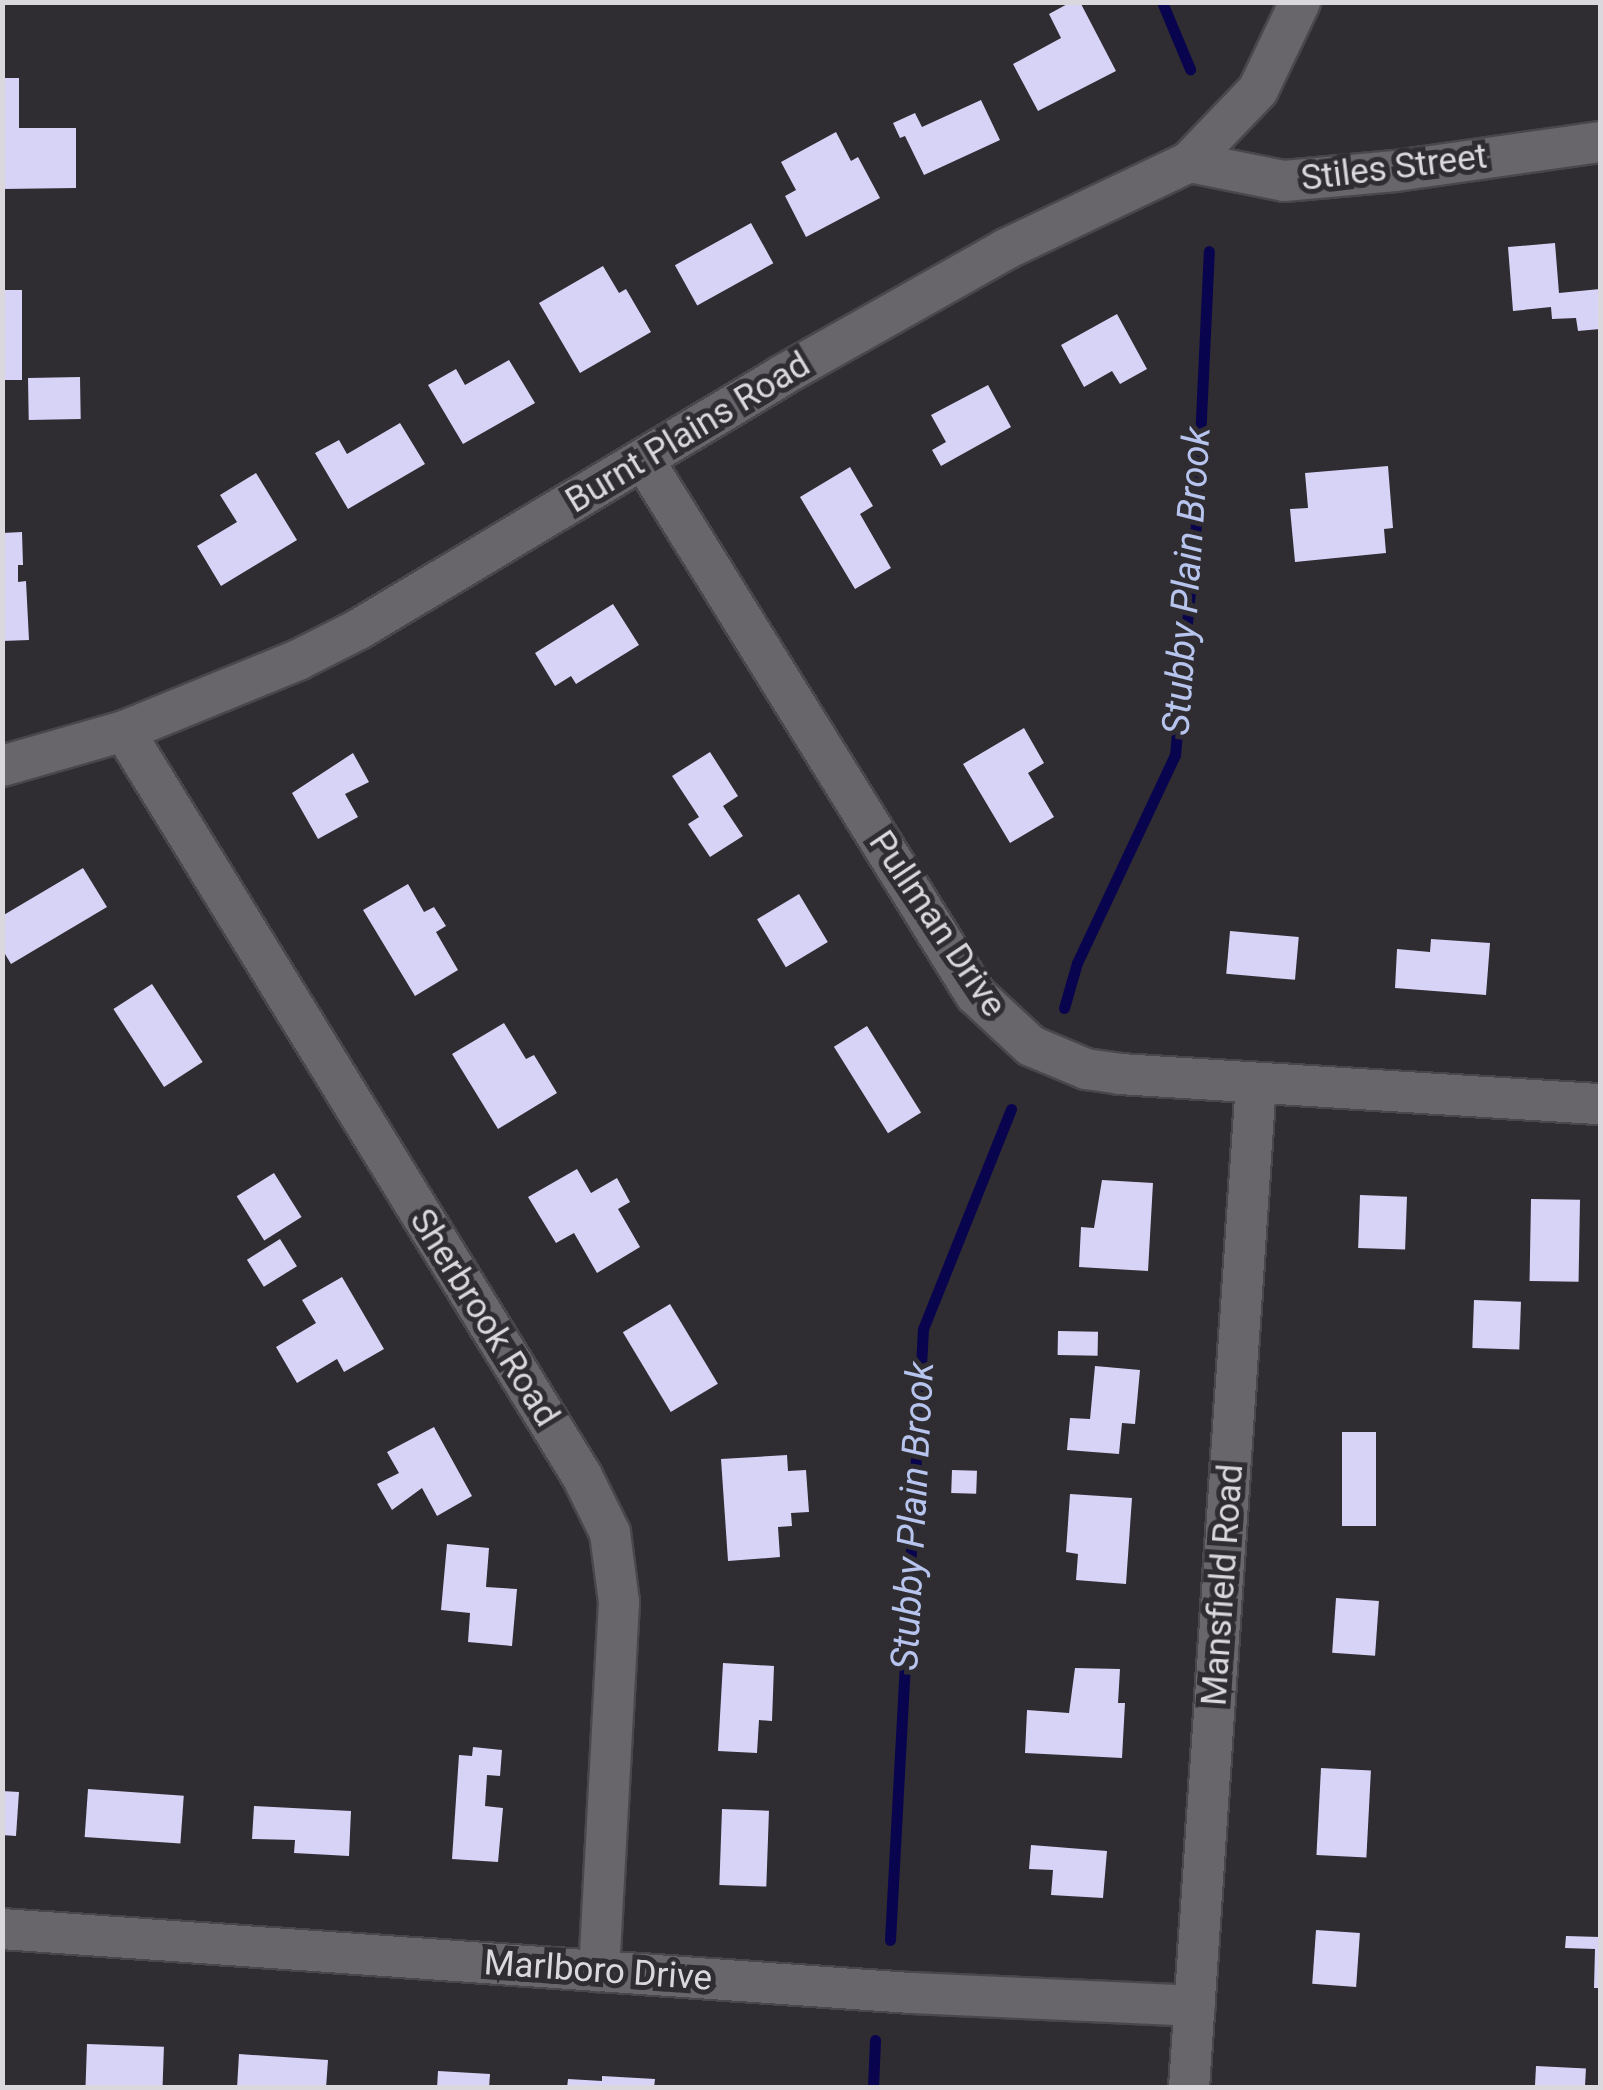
<!DOCTYPE html>
<html>
<head>
<meta charset="utf-8">
<style>
  body { margin:0 }
  #map { position:relative; width:1603px; height:2090px; overflow:hidden; background:#2f2c32; font-family:Roboto,sans-serif }
  div>[style] { position:absolute }
  .stream>* { height:11px; margin:-5.5px; padding:0 5.5px; transform-origin:5.5px; border-radius:5.5px; background:#09044e }
  .building>* { inset:0; background:#d7d3f7; transform-origin:0 0 }
  .roads { filter:drop-shadow(2px 0 #4a474c) drop-shadow(-2px 0 #4a474c) drop-shadow(0 2px #4a474c) drop-shadow(0 -2px #4a474c) }
  .minor>* { height:40px; margin:-20px; padding:0 20px; transform-origin:20px; border-radius:20px; background:#68656b }
  span { translate:-50% -50%; white-space:nowrap; text-align:center; line-height:1.15; -webkit-text-stroke:10px #2f2c32; paint-order:stroke }
  .street-label { font-size:35px; color:#dad8dc }
  .water-label { font-size:38px; color:#b6c4ee; font-style:italic }
  .frame { position:absolute; inset:0; border:5px solid #dad8dc; pointer-events:none }
</style>
</head>
<body>
<div id="map">
  <div class="stream">
    <div style="left:1162px;top:2px;width:73px;rotate:67.3deg"></div>
    <div style="left:1064px;top:1008px;width:47px;rotate:-73.9deg"></div>
    <div style="left:1077px;top:963px;width:230px;rotate:-64.8deg"></div>
    <div style="left:1175px;top:755px;width:232px;rotate:-84.8deg"></div>
    <div style="left:1196px;top:524px;width:273px;rotate:-87.3deg"></div>
    <div style="left:890px;top:1940px;width:612px;rotate:-86.91deg"></div>
    <div style="left:923px;top:1329px;width:237px;rotate:-68.2deg"></div>
    <div style="left:873px;top:2088px;width:48px;rotate:-87.6deg"></div>
  </div>
  <div class="building">
    <div style="clip-path:polygon(1071px 2px,1080px 2px,1116px 71px,1038px 111px,1013px 64px,1061px 38px,1049px 14px)"></div>
    <div style="clip-path:polygon(2px 78px,19px 78px,19px 128px,76px 128px,76px 188px,2px 189px)"></div>
    <div style="clip-path:polygon(981px 100px,1000px 140px,924px 175px,905px 136px,900px 138px,893px 123px,915px 113px,922px 127px)"></div>
    <div style="clip-path:polygon(836px 132px,851px 161px,858px 157px,880px 198px,806px 237px,785px 196px,796px 190px,781px 162px)"></div>
    <div style="left:751px;top:223px;width:46px;height:87px;rotate:61deg"></div>
    <div style="clip-path:polygon(1555px 243px,1559px 293px,1600px 289px,1600px 329px,1578px 331px,1576px 318px,1552px 319px,1551px 307px,1513px 311px,1508px 247px)"></div>
    <div style="clip-path:polygon(603px 266px,619px 293px,626px 289px,651px 332px,580px 373px,539px 303px)"></div>
    <div style="left:2px;top:290px;width:20px;height:90px"></div>
    <div style="clip-path:polygon(1117px 314px,1147px 369px,1120px 384px,1112px 371px,1084px 387px,1061px 345px)"></div>
    <div style="clip-path:polygon(509px 360px,535px 403px,463px 444px,428px 385px,456px 369px,465px 385px)"></div>
    <div style="left:80px;top:377px;width:42px;height:52px;rotate:89deg"></div>
    <div style="clip-path:polygon(988px 385px,1011px 427px,941px 466px,932px 450px,946px 442px,931px 415px)"></div>
    <div style="clip-path:polygon(400px 423px,425px 464px,348px 509px,315px 453px,339px 440px,347px 454px)"></div>
    <div style="clip-path:polygon(1388px 466px,1393px 528px,1384px 529px,1386px 553px,1295px 562px,1290px 509px,1308px 508px,1305px 473px)"></div>
    <div style="clip-path:polygon(850px 467px,873px 506px,860px 514px,891px 568px,855px 589px,800px 497px)"></div>
    <div style="clip-path:polygon(256px 473px,297px 540px,221px 586px,197px 546px,237px 522px,220px 495px)"></div>
    <div style="clip-path:polygon(22px 532px,23px 565px,18px 565px,18px 582px,26px 581px,29px 640px,2px 641px,2px 533px)"></div>
    <div style="clip-path:polygon(613px 604px,639px 645px,576px 684px,571px 676px,555px 686px,535px 653px)"></div>
    <div style="clip-path:polygon(1024px 728px,1044px 763px,1028px 773px,1054px 817px,1010px 843px,963px 764px)"></div>
    <div style="clip-path:polygon(710px 752px,738px 796px,723px 806px,743px 836px,710px 857px,688px 824px,699px 817px,672px 776px)"></div>
    <div style="clip-path:polygon(353px 753px,369px 782px,345px 794px,358px 817px,318px 839px,292px 793px)"></div>
    <div style="clip-path:polygon(83px 868px,107px 907px,11px 964px,2px 949px,2px 916px)"></div>
    <div style="clip-path:polygon(408px 884px,424px 912px,434px 907px,446px 926px,436px 932px,458px 970px,415px 996px,363px 910px)"></div>
    <div style="left:799px;top:894px;width:56px;height:49px;rotate:59deg"></div>
    <div style="left:1230px;top:931px;width:69px;height:43px;rotate:5deg"></div>
    <div style="clip-path:polygon(1431px 939px,1490px 943px,1486px 995px,1395px 988px,1397px 949px,1430px 952px)"></div>
    <div style="left:152px;top:984px;width:93px;height:46px;rotate:57deg"></div>
    <div style="clip-path:polygon(504px 1023px,526px 1059px,534px 1055px,557px 1093px,498px 1129px,452px 1054px)"></div>
    <div style="left:867px;top:1026px;width:102px;height:39px;rotate:58deg"></div>
    <div style="clip-path:polygon(577px 1169px,591px 1193px,617px 1178px,630px 1202px,618px 1209px,640px 1247px,597px 1273px,574px 1233px,556px 1243px,528px 1197px)"></div>
    <div style="left:274px;top:1173px;width:52px;height:44px;rotate:58deg"></div>
    <div style="clip-path:polygon(1102px 1180px,1153px 1183px,1148px 1271px,1079px 1267px,1081px 1227px,1094px 1228px)"></div>
    <div style="left:1360px;top:1195px;width:47px;height:53px;rotate:2deg"></div>
    <div style="left:1531px;top:1199px;width:49px;height:82px;rotate:1deg"></div>
    <div style="left:280px;top:1239px;width:32px;height:39px;rotate:58deg"></div>
    <div style="clip-path:polygon(342px 1277px,384px 1349px,344px 1372px,337px 1359px,297px 1383px,276px 1347px,316px 1323px,302px 1300px)"></div>
    <div style="left:1474px;top:1300px;width:47px;height:48px;rotate:2deg"></div>
    <div style="left:670px;top:1304px;width:93px;height:55px;rotate:59deg"></div>
    <div style="left:1058px;top:1331px;width:40px;height:24px;rotate:1deg"></div>
    <div style="clip-path:polygon(1095px 1366px,1140px 1370px,1135px 1424px,1122px 1423px,1119px 1454px,1067px 1450px,1070px 1418px,1090px 1419px)"></div>
    <div style="clip-path:polygon(434px 1427px,472px 1496px,437px 1516px,422px 1488px,392px 1510px,377px 1484px,399px 1473px,387px 1452px)"></div>
    <div style="left:1342px;top:1432px;width:34px;height:94px"></div>
    <div style="clip-path:polygon(787px 1455px,788px 1471px,806px 1470px,809px 1512px,791px 1513px,792px 1526px,778px 1527px,780px 1557px,728px 1561px,721px 1459px)"></div>
    <div style="left:952px;top:1470px;width:25px;height:23px;rotate:2deg"></div>
    <div style="clip-path:polygon(1070px 1494px,1132px 1498px,1126px 1584px,1076px 1580px,1078px 1554px,1066px 1552px)"></div>
    <div style="clip-path:polygon(447px 1544px,489px 1548px,486px 1587px,517px 1589px,512px 1646px,468px 1642px,470px 1613px,441px 1610px)"></div>
    <div style="left:1336px;top:1598px;width:43px;height:55px;rotate:4deg"></div>
    <div style="clip-path:polygon(723px 1663px,774px 1666px,772px 1721px,759px 1720px,757px 1753px,718px 1751px)"></div>
    <div style="clip-path:polygon(1075px 1668px,1120px 1669px,1118px 1703px,1125px 1703px,1122px 1758px,1025px 1753px,1027px 1710px,1069px 1713px)"></div>
    <div style="clip-path:polygon(473px 1747px,502px 1750px,500px 1776px,487px 1775px,485px 1806px,503px 1808px,498px 1862px,452px 1859px,459px 1755px,472px 1756px)"></div>
    <div style="left:1321px;top:1768px;width:50px;height:87px;rotate:3deg"></div>
    <div style="left:88px;top:1789px;width:96px;height:48px;rotate:4deg"></div>
    <div style="clip-path:polygon(2px 1791px,19px 1792px,16px 1836px,2px 1835px)"></div>
    <div style="clip-path:polygon(254px 1806px,351px 1811px,349px 1856px,294px 1853px,295px 1840px,252px 1839px)"></div>
    <div style="left:722px;top:1809px;width:47px;height:76px;rotate:2deg"></div>
    <div style="clip-path:polygon(1031px 1845px,1107px 1851px,1103px 1898px,1051px 1895px,1053px 1870px,1029px 1869px)"></div>
    <div style="left:1316px;top:1930px;width:44px;height:54px;rotate:4deg"></div>
    <div style="clip-path:polygon(1566px 1936px,1600px 1937px,1600px 1988px,1594px 1988px,1595px 1949px,1565px 1948px)"></div>
    <div style="left:87px;top:2044px;width:77px;height:41px;rotate:2deg"></div>
    <div style="clip-path:polygon(239px 2054px,328px 2060px,326px 2088px,237px 2088px)"></div>
    <div style="left:1536px;top:2066px;width:50px;height:22px;rotate:3deg"></div>
    <div style="clip-path:polygon(438px 2071px,490px 2074px,489px 2088px,437px 2088px)"></div>
    <div style="clip-path:polygon(602px 2076px,655px 2079px,654px 2088px,567px 2088px,568px 2079px,602px 2081px)"></div>
  </div>
  <div class="roads">
    <div class="minor">
      <div style="left:1189px;top:162px;width:97px;rotate:11.3deg"></div>
      <div style="left:1284px;top:181px;width:112px;rotate:-5.1deg"></div>
      <div style="left:1396px;top:171px;width:206px;rotate:-8.1deg"></div>
      <div style="left:643px;top:459px;width:630px;rotate:58.18deg"></div>
      <div style="left:975px;top:994px;width:76px;rotate:42.9deg"></div>
      <div style="left:1031px;top:1046px;width:60px;rotate:22.7deg"></div>
      <div style="left:1086px;top:1069px;width:34px;rotate:8deg"></div>
      <div style="left:1120px;top:1074px;width:481px;rotate:3.6deg"></div>
      <div style="left:124px;top:731px;width:875px;rotate:58.42deg"></div>
      <div style="left:582px;top:1476px;width:64px;rotate:63.8deg"></div>
      <div style="left:610px;top:1533px;width:70px;rotate:82.6deg"></div>
      <div style="left:619px;top:1602px;width:370px;rotate:93.1deg"></div>
      <div style="left:2px;top:766px;width:127px;rotate:-16deg"></div>
      <div style="left:124px;top:731px;width:188px;rotate:-22.2deg"></div>
      <div style="left:298px;top:660px;width:68px;rotate:-26.9deg"></div>
      <div style="left:359px;top:629px;width:492px;rotate:-30.9deg"></div>
      <div style="left:781px;top:376px;width:258px;rotate:-29.4deg"></div>
      <div style="left:1006px;top:249px;width:203px;rotate:-25.4deg"></div>
      <div style="left:1189px;top:162px;width:100px;rotate:-46.2deg"></div>
      <div style="left:1258px;top:90px;width:98px;rotate:-64.5deg"></div>
      <div style="left:2px;top:1929px;width:910px;rotate:4.03deg"></div>
      <div style="left:910px;top:1993px;width:285px;rotate:2.6deg"></div>
      <div style="left:1189px;top:2088px;width:1007px;rotate:-86.19deg"></div>
    </div>
  </div>
  <div class="street-label">
    <span style="left:1394px;top:168px;rotate:-7deg">Stiles Street</span>
    <span style="left:688px;top:433px;rotate:-31deg">Burnt Plains Road</span>
    <span style="left:937px;top:924px;rotate:56deg">Pullman Drive</span>
    <span style="left:484px;top:1318px;rotate:58deg">Sherbrook Road</span>
    <span style="left:1223px;top:1585px;rotate:-86deg">Mansfield Road</span>
    <span style="left:598px;top:1971px;rotate:4deg">Marlboro Drive</span>
  </div>
  <div class="water-label">
    <span style="left:1187px;top:581px;rotate:-86deg">Stubby Plain Brook</span>
    <span style="left:913px;top:1516px;rotate:-87deg">Stubby Plain Brook</span>
  </div>
  <div class="frame"></div>
</div>
</body>
</html>
